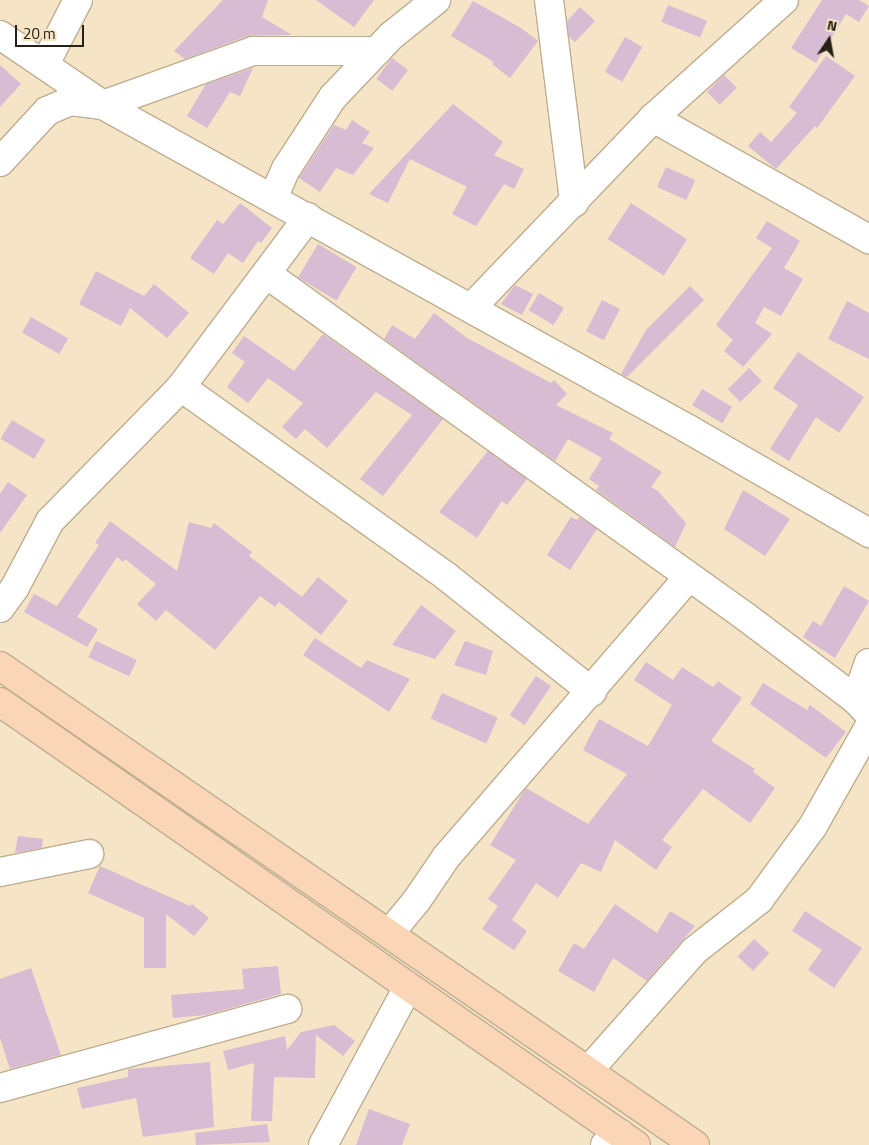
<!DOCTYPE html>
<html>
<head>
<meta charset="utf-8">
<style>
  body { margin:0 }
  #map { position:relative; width:869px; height:1145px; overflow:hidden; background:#f5e4c6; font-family:"Titillium Web",sans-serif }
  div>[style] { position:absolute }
  .building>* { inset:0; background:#d7bcd3; transform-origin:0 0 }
  .roads { filter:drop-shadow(1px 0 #beae91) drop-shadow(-1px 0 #beae91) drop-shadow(0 1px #beae91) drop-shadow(0 -1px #beae91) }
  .minor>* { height:28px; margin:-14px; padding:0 14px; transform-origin:14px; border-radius:14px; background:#fff }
  .major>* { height:28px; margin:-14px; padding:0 14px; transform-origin:14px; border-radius:14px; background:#fad5b6 }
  span { translate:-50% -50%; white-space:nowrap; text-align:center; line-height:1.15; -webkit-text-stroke:4px #f5e4c6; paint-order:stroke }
  .north { position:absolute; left:804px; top:15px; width:50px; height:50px; -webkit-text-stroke:4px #f5e4c6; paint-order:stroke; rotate:12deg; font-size:14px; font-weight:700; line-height:20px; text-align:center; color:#272115 }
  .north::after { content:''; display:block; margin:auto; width:18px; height:22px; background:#272115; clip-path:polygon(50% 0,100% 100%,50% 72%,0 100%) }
  .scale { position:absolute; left:15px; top:25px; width:69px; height:22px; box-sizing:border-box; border:2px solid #272115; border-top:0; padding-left:6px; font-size:15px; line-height:18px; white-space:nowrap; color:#272115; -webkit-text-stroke:4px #f5e4c6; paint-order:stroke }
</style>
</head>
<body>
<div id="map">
  <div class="building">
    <div style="clip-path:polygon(223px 0,268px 0,262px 17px,292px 35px,248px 36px,185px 59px,174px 51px)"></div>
    <div style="clip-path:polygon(316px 0,374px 0,354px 27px)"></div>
    <div style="clip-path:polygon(822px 0,859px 0,869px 6px,859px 22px,846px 14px,816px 63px,791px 48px)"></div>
    <div style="clip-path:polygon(473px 1px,521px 28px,538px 41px,510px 78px,492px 64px,494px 62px,451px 36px)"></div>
    <div style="left:668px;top:5px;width:42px;height:18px;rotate:22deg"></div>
    <div style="clip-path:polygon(580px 7px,595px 21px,575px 42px,569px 37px,567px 21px)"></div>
    <div style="left:625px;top:37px;width:20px;height:40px;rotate:30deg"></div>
    <div style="clip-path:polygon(826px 56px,855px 76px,817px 128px,815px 126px,776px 169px,748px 146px,760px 132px,771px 142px,797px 113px,789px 107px)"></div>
    <div style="left:392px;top:58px;width:20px;height:26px;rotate:37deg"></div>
    <div style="clip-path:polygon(0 65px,21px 84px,0 107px)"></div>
    <div style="clip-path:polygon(253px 68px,240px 96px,230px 92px,207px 128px,187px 116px,206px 84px)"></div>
    <div style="left:724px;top:75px;width:18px;height:24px;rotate:45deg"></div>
    <div style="clip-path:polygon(453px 104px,503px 142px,494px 155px,524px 169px,514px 189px,504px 184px,476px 226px,452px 214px,467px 187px,410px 159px,388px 203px,369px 194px)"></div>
    <div style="clip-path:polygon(352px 120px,370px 132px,362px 143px,374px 148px,353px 175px,336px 168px,320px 192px,299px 178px,334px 125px,346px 130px)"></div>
    <div style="left:666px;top:167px;width:32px;height:22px;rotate:24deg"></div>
    <div style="clip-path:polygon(240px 203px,272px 228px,261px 243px,258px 241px,243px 263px,228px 253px,214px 274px,190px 258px,217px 220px,223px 224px)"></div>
    <div style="left:631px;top:203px;width:67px;height:43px;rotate:33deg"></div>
    <div style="clip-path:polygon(767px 221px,800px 241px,784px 268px,803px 279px,781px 316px,764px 307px,755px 323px,772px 334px,743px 367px,724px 351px,733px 340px,716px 325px,772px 248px,756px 238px)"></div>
    <div style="left:318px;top:244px;width:45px;height:39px;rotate:31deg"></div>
    <div style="clip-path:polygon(96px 271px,144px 296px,154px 284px,189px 313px,167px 338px,130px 308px,121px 326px,79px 304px)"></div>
    <div style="clip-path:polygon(515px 285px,533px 294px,522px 315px,501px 304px)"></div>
    <div style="clip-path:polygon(690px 286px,704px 300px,627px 377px,621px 374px,646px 330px)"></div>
    <div style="left:539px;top:293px;width:29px;height:20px;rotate:31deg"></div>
    <div style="left:602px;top:300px;width:20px;height:35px;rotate:27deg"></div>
    <div style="clip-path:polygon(847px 301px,869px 313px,869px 359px,828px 339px)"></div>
    <div style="clip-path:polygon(434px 313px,467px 338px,551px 383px,554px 380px,567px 394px,556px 405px,613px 433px,609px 439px,662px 472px,651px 487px,658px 491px,686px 523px,675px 547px,596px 490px,599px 486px,589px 479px,602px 458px,568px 439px,555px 461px,384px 339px,392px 325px,415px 339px)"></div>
    <div style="left:31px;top:317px;width:43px;height:18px;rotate:30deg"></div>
    <div style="clip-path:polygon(323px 334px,443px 419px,383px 496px,360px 479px,412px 415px,376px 392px,327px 448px,305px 429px,296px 439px,282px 427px,303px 403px,268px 378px,248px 403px,227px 387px,245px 362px,232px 353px,244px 336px,294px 371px)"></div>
    <div style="clip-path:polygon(798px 352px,864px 397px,839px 433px,816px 417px,789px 461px,770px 449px,798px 405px,773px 388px)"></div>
    <div style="left:749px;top:368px;width:18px;height:30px;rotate:45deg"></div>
    <div style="left:702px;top:389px;width:35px;height:19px;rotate:31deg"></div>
    <div style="left:12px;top:420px;width:39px;height:22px;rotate:31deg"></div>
    <div style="clip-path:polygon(488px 451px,527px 479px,507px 505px,502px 501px,477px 538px,439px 512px)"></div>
    <div style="clip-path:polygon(8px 482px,27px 495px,0 533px,0 494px)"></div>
    <div style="clip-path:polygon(743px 490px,790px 519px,765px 556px,724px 529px)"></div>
    <div style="clip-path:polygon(571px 517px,577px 520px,579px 517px,597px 529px,570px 570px,547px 555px)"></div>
    <div style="clip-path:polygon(110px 521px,177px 571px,189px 522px,211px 528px,214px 523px,252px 552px,249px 556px,302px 597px,318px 577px,348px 601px,321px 635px,279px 602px,275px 607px,260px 596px,215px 650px,166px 610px,156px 621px,137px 604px,156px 584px,125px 559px,123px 562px,117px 557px,77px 617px,98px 629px,87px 647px,24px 612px,34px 594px,57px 606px,99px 545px,95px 543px)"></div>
    <div style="clip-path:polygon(844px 586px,869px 601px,835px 658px,803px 637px,813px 621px,821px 626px)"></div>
    <div style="clip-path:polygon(421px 605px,456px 631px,435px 659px,392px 645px)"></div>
    <div style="clip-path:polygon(315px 638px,361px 668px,367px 660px,410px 679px,389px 712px,303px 655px)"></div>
    <div style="left:96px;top:641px;width:45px;height:18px;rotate:25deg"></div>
    <div style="clip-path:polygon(465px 641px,493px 651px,486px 675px,454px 665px)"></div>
    <div style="clip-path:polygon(646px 662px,673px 680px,682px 667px,713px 687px,718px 681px,742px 698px,711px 741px,755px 769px,753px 772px,775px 788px,750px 823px,703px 789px,662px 840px,672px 847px,656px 870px,615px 840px,601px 872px,581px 863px,558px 898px,536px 883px,512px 920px,527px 931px,514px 950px,482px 929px,498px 906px,488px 899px,516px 860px,490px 845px,526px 788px,588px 824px,627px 774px,583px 750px,599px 719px,648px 746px,672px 705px,634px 680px)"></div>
    <div style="left:536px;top:676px;width:18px;height:47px;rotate:34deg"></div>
    <div style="clip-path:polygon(763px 683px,807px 710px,810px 705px,846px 732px,826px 758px,750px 704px)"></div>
    <div style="left:442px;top:693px;width:61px;height:28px;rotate:24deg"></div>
    <div style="clip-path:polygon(18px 836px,43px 839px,42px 848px,15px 853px)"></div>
    <div style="clip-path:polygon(100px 866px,190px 906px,192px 904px,209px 918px,194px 936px,166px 914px,166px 968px,144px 968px,144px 918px,88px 893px)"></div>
    <div style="clip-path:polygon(615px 904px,657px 933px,670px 911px,695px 926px,647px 981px,613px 958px,594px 992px,558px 971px,574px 943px,584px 949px)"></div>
    <div style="clip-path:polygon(805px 911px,862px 948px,834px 988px,808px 970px,822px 950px,792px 931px)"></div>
    <div style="left:754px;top:939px;width:21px;height:24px;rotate:43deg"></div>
    <div style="clip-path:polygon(278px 966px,281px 994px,205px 1015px,173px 1018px,171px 995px,244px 989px,242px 969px)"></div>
    <div style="clip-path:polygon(31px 968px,61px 1055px,10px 1069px,0 1038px,0 979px)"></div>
    <div style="clip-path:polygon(334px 1025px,355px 1041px,343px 1056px,316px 1035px,315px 1078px,274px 1077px,272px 1121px,251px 1121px,254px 1063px,228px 1070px,223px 1051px,285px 1036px,287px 1050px,301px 1032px)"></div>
    <div style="clip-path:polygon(210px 1062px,214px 1127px,143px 1137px,136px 1098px,82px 1109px,77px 1088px,128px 1077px,128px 1069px)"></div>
    <div style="clip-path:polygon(369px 1109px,410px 1124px,402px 1145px,356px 1145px)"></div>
    <div style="clip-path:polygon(267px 1124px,270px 1142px,196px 1145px,195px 1133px)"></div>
  </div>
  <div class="roads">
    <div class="minor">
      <div style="left:549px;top:0;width:204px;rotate:82.9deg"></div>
      <div style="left:0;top:35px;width:125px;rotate:34.2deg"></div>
      <div style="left:103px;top:105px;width:671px;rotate:28.97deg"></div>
      <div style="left:690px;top:430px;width:207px;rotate:29.9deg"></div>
      <div style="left:45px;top:64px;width:72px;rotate:-62.7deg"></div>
      <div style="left:653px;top:118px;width:248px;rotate:29.3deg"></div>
      <div style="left:0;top:162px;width:69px;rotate:-47.3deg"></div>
      <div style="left:47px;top:111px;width:25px;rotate:-23deg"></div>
      <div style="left:70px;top:101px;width:33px;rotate:7deg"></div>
      <div style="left:103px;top:105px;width:159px;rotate:-19.8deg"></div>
      <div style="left:253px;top:51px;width:124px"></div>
      <div style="left:273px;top:198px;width:32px;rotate:-66deg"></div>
      <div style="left:286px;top:169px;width:86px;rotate:-56.9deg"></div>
      <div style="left:333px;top:97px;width:84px;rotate:-46.4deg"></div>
      <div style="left:391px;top:36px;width:58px;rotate:-38.7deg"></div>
      <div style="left:268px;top:275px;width:588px;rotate:35.58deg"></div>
      <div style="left:746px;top:617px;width:138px;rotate:37deg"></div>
      <div style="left:856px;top:700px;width:19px;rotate:47deg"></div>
      <div style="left:472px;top:307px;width:262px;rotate:-46.2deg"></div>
      <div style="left:653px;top:118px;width:176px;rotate:-42deg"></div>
      <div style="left:181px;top:387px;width:327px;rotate:35.5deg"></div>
      <div style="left:447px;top:577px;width:185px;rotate:38.4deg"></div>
      <div style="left:0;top:608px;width:24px;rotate:-54deg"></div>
      <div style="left:14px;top:589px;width:77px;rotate:-62.1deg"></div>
      <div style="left:50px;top:521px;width:187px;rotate:-45.6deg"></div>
      <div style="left:181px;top:387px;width:212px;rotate:-53.2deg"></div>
      <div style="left:856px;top:700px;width:39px;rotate:-71deg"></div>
      <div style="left:0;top:872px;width:91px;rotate:-11.4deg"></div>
      <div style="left:389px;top:934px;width:44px;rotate:-50.5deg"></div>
      <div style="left:417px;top:900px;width:53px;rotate:-55.7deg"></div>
      <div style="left:447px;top:856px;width:369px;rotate:-49.1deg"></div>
      <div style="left:588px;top:1071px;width:160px;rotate:-48.5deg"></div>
      <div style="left:694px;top:951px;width:83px;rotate:-38.1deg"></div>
      <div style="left:759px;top:900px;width:92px;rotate:-53.9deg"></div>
      <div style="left:813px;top:826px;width:114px;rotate:-60.5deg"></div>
      <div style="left:0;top:1088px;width:298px;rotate:-15.4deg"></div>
      <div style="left:323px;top:1145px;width:179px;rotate:-61.7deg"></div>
      <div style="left:605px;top:1145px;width:19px;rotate:-36deg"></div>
    </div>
    <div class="major">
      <div style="left:0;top:666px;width:844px;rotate:34.57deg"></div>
      <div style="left:0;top:702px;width:775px;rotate:34.86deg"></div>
    </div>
  </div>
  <div class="north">N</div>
  <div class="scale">20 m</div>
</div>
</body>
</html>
